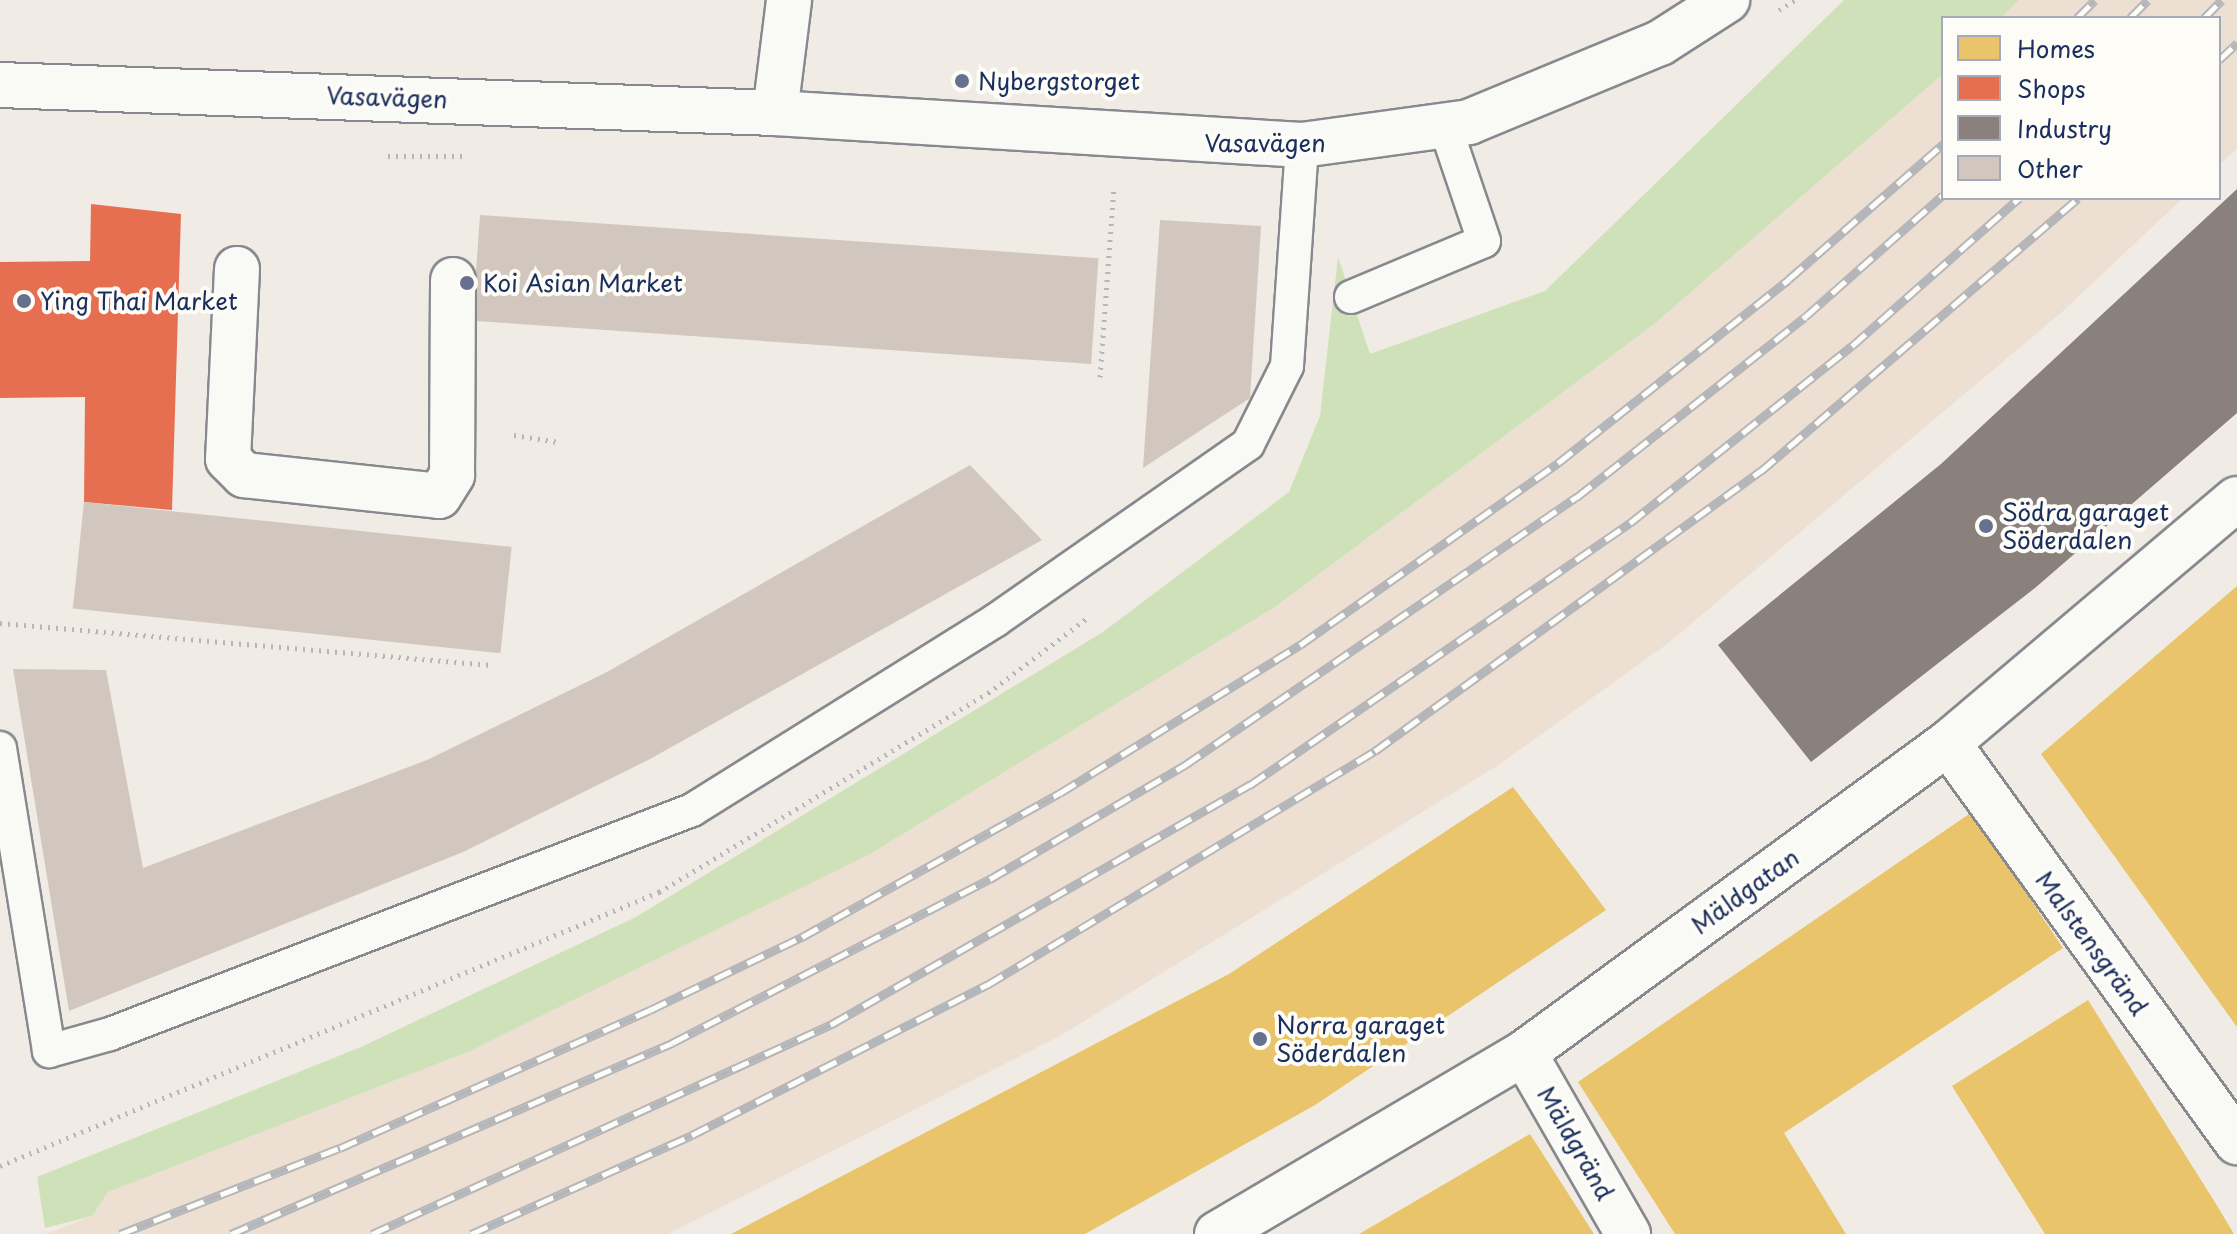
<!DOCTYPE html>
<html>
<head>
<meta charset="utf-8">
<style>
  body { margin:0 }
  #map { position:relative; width:2237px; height:1234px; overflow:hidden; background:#f0ebe5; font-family:"Playpen Sans",sans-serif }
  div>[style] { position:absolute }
  .built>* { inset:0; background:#ede0d3 }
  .green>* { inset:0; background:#cfe1b8 }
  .homes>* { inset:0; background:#e9c46a }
  .shops>* { inset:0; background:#e76f51 }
  .industry>* { inset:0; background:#8a817c }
  .building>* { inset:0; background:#d2c7be; transform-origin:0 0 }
  .path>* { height:5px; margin-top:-2.5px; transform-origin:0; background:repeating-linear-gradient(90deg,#b4b6ba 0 2px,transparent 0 8px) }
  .roads { filter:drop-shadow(2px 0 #87898f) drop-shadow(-2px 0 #87898f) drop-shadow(0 2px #87898f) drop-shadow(0 -2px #87898f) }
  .lane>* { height:32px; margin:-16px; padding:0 16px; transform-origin:16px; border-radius:16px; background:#f9f9f6 }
  .street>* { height:44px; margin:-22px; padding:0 22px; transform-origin:22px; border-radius:22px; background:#f9f9f6 }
  .rail>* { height:9px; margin-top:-4.5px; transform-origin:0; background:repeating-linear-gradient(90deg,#fdfcf7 0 18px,#b4b6ba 0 36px); box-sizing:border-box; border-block:2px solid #b4b6ba }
  .dots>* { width:22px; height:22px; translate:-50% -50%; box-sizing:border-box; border:4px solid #fdfcf7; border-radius:50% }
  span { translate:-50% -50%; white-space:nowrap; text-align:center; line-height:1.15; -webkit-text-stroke:8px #fdfcf7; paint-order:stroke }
  .poi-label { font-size:24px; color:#1b2f5e }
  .left { translate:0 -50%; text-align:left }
  .street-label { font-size:24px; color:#1b2f5e }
  .legend { position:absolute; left:1941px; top:16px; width:280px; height:184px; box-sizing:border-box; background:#fdfcf7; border:2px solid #a3aaba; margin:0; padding:10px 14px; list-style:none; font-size:24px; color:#1b2f5e }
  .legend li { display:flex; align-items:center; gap:16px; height:40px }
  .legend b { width:40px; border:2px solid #a3aaba }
</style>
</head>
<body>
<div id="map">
  <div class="built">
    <div style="clip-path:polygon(2019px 0,2237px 0,2237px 148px,2219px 165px,2219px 18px,2001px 18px)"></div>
    <div style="clip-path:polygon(1943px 74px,1943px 198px,2183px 198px,2063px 311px,1667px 644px,1500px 764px,1060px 1036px,668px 1234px,46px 1234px,92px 1216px,108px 1192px,470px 1051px,870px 854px,1275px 607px,1653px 325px)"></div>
  </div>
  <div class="green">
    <div style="clip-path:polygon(1844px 0,2019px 0,2001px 18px,1943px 18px,1943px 74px,1653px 325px,1275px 607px,870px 854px,470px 1051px,108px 1192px,92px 1216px,45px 1228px,37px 1177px,361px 1047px,636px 917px,1103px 632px,1289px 492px,1320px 416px,1338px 257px,1370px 354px,1545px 291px)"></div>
  </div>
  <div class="homes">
    <div style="clip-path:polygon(2237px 586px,2237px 1027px,2041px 754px)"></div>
    <div style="clip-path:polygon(1513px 787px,1606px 910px,1315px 1105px,1085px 1234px,731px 1234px,1229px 974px)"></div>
    <div style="clip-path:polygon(1972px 812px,2063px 948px,1784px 1133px,1846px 1234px,1675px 1234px,1578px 1082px)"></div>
    <div style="clip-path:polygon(2088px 1000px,2216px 1204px,2234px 1234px,2045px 1234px,1952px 1086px)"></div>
    <div style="clip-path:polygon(1530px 1134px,1594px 1234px,1359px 1234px,1460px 1175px)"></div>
  </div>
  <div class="shops">
    <div style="clip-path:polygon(91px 204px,181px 214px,172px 510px,84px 502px,85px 397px,0 398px,0 262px,90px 261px)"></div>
  </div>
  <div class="industry">
    <div style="clip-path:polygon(2237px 189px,2237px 413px,2035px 588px,1811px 762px,1718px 645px,1941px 464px)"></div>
  </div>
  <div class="building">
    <div style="left:480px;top:215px;width:620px;height:106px;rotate:4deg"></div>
    <div style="clip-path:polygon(1160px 220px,1261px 226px,1250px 398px,1143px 468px)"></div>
    <div style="clip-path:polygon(970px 465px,1042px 540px,650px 759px,463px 852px,69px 1011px,13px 669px,106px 670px,143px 868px,427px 760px,607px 672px)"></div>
    <div style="left:84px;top:502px;width:430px;height:107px;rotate:6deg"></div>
  </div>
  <div class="path">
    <div style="left:1779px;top:10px;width:19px;rotate:-32deg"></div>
    <div style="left:388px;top:156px;width:76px"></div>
    <div style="left:1100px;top:377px;width:191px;rotate:-85.8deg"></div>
    <div style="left:514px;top:435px;width:45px;rotate:9deg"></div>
    <div style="left:0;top:623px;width:493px;rotate:4.9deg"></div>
    <div style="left:0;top:1166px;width:714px;rotate:-22.58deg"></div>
    <div style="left:659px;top:892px;width:385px;rotate:-31.2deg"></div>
    <div style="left:988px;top:693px;width:124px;rotate:-37.1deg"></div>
  </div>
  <div class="roads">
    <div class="lane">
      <div style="left:1351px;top:297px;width:144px;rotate:-22.8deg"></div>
      <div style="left:1484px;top:241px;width:121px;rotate:-108.7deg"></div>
      <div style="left:0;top:748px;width:307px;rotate:80.8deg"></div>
      <div style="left:49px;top:1051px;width:63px;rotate:-15.6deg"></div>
      <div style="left:110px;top:1034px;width:624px;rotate:-21.05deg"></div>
      <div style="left:692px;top:810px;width:358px;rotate:-32deg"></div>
      <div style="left:996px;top:620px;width:307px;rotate:-34.9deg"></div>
      <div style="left:1248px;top:444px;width:87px;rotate:-63.4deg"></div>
      <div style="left:1287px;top:366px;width:222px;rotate:-86.1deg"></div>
    </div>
    <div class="street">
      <div style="left:0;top:85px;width:776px;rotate:2.07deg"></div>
      <div style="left:775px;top:113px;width:528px;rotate:3.47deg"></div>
      <div style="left:1302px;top:145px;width:169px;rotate:-7.8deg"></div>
      <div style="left:1469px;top:122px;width:207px;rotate:-22.5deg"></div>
      <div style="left:1660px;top:43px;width:80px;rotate:-32.7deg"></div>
      <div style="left:775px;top:113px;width:114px;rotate:-82.9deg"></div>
      <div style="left:237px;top:269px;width:190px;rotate:92.7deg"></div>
      <div style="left:228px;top:459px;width:23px;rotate:45deg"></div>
      <div style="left:244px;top:475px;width:196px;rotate:6.1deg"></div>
      <div style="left:439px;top:496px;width:25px;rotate:-58deg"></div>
      <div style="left:452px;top:475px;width:195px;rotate:-89.7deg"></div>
      <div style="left:1948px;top:743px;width:493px;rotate:54.1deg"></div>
      <div style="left:1524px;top:1053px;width:209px;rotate:60.1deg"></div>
      <div style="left:1217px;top:1234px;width:356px;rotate:-30.5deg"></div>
      <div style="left:1524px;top:1053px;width:525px;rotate:-36.17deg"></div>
      <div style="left:1948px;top:743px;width:378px;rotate:-40.2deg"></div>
    </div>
  </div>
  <div class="rail">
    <div style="left:2077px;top:18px;width:25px;rotate:-45deg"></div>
    <div style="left:2130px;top:18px;width:25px;rotate:-45deg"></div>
    <div style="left:2204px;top:18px;width:25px;rotate:-45deg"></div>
    <div style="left:2219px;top:60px;width:25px;rotate:-43deg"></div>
    <div style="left:120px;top:1234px;width:236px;rotate:-21.4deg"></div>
    <div style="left:340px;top:1148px;width:339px;rotate:-24deg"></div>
    <div style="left:650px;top:1010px;width:169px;rotate:-25.7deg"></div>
    <div style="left:802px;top:937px;width:295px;rotate:-29.2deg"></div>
    <div style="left:1060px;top:793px;width:282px;rotate:-31.7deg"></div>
    <div style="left:1300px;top:645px;width:316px;rotate:-35.2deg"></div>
    <div style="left:1558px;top:463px;width:295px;rotate:-38.5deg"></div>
    <div style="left:1789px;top:279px;width:205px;rotate:-41.2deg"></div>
    <div style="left:231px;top:1234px;width:481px;rotate:-23.4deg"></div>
    <div style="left:672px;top:1043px;width:358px;rotate:-27.3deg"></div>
    <div style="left:990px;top:879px;width:226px;rotate:-30.3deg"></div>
    <div style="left:1185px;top:765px;width:475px;rotate:-34.4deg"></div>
    <div style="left:1577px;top:497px;width:290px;rotate:-38.3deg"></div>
    <div style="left:1805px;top:317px;width:184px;rotate:-41.5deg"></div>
    <div style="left:372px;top:1234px;width:506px;rotate:-24.54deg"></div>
    <div style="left:832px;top:1024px;width:482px;rotate:-29.8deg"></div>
    <div style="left:1250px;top:785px;width:462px;rotate:-34.6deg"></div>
    <div style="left:1630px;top:523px;width:284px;rotate:-38.6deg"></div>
    <div style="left:1852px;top:346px;width:223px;rotate:-41.5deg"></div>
    <div style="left:471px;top:1234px;width:242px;rotate:-24.1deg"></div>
    <div style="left:692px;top:1135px;width:331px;rotate:-27deg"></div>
    <div style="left:987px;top:985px;width:453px;rotate:-31.1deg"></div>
    <div style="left:1375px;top:751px;width:477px;rotate:-36deg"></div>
    <div style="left:1761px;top:471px;width:418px;rotate:-40.7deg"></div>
  </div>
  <div class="dots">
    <div style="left:962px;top:81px;background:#66718d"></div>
    <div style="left:467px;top:283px;background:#66718d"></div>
    <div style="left:24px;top:301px;background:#66718d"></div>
    <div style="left:1986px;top:526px;background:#66718d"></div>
    <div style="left:1260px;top:1039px;background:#66718d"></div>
  </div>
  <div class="poi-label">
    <span class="left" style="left:978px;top:81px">Nybergstorget</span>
    <span class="left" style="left:483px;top:283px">Koi Asian Market</span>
    <span class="left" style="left:40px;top:301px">Ying Thai Market</span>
    <span class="left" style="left:2002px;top:526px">Södra garaget<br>Söderdalen</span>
    <span class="left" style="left:1276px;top:1039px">Norra garaget<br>Söderdalen</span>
  </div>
  <div class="street-label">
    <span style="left:387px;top:97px;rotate:2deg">Vasavägen</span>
    <span style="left:1265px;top:143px">Vasavägen</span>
    <span style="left:1745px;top:891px;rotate:-36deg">Mäldgatan</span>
    <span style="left:2092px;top:943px;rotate:54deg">Malstensgränd</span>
    <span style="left:1576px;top:1143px;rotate:60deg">Mäldgränd</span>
  </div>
  <ul class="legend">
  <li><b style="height:22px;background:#e9c46a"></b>Homes</li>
  <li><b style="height:22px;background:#e76f51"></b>Shops</li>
  <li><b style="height:22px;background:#8a817c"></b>Industry</li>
  <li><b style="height:22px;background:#d2c7be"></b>Other</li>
  </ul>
</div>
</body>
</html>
